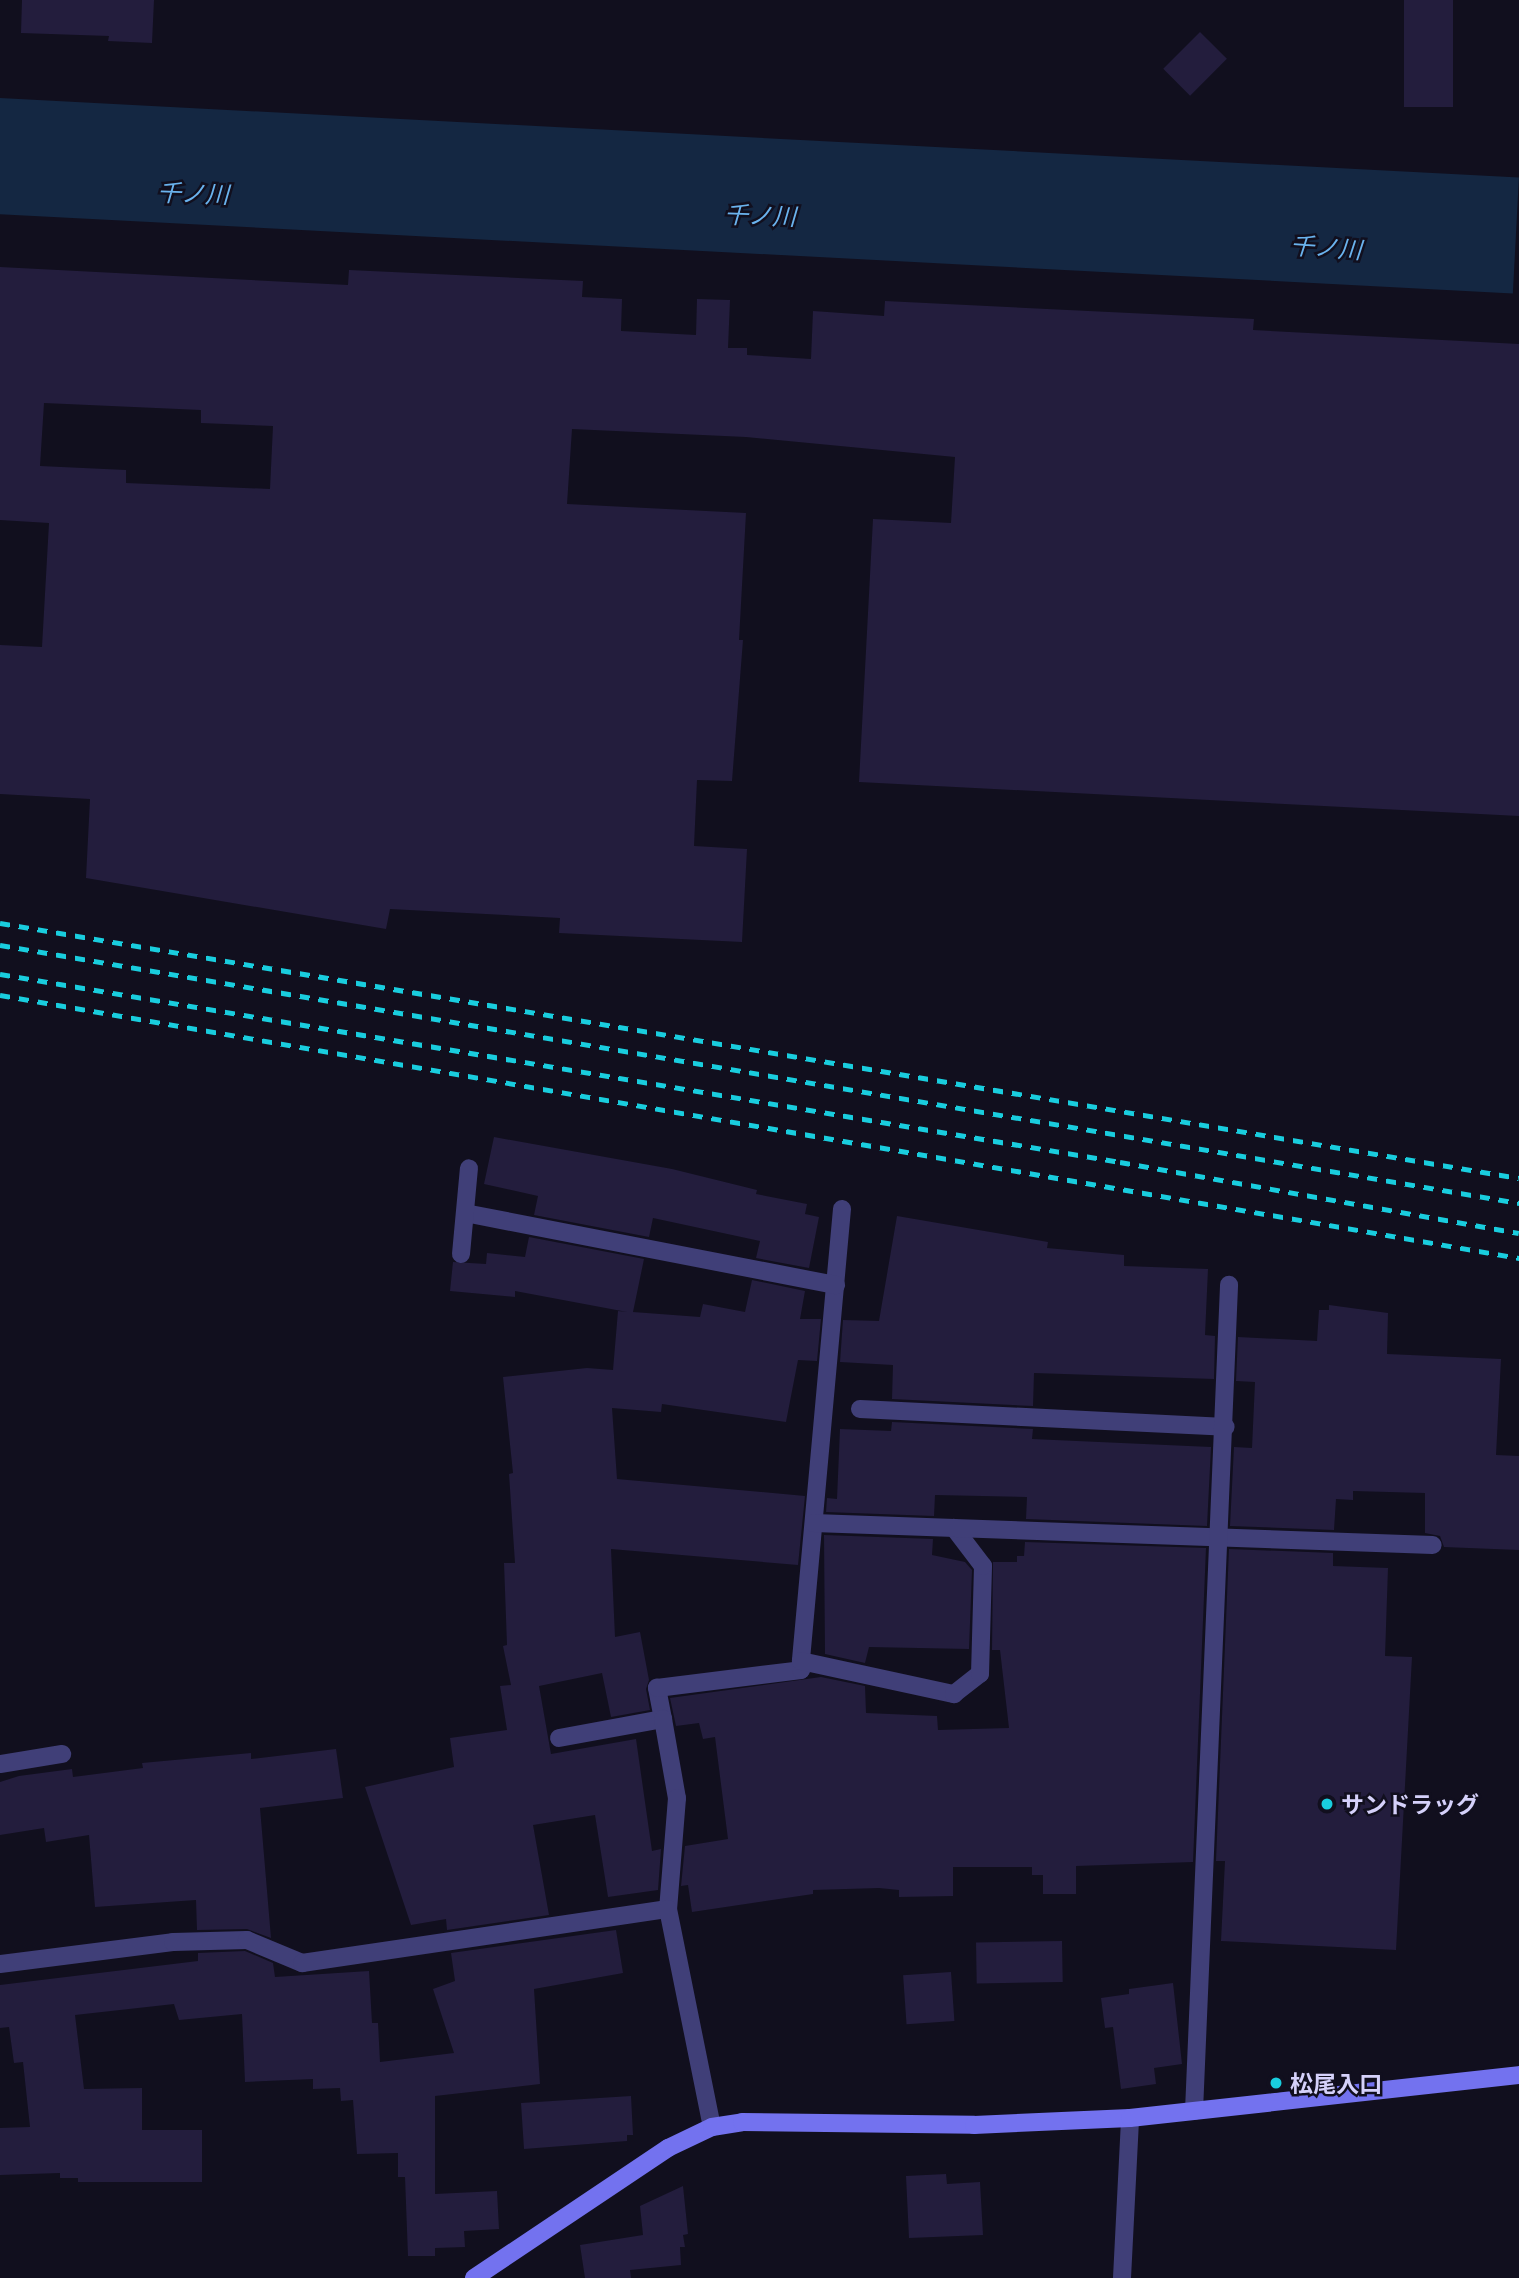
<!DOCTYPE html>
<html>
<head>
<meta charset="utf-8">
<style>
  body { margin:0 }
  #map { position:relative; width:1519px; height:2278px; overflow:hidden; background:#110f1e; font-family:"Open Sans","Noto Sans JP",sans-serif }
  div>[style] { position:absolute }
  .water>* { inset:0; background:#142742; transform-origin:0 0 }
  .building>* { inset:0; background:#231d3d; transform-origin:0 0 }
  .lane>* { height:18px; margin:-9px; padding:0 9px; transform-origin:9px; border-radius:9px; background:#403f78 }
  .street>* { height:18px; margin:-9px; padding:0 9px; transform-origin:9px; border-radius:9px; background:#403f78 }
  .secondary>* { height:18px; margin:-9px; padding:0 9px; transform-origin:9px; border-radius:9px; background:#7372ef }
  .rail>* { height:5px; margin-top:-2.5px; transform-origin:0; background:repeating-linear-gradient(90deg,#19cdde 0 10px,transparent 0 19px) }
  .dots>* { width:19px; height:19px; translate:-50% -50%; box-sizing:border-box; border:4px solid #110f1e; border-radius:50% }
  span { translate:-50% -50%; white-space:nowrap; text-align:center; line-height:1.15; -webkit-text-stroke:5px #110f1e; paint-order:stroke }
  .poi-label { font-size:23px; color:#d5d1fa; font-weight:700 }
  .left { translate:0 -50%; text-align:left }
  .water-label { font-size:24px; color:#6ab3ee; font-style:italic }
</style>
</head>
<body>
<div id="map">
  <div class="water">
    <div style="left:0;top:98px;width:1521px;height:116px;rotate:3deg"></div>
  </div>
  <div class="building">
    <div style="clip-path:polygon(22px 0,154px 0,152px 43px,108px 41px,109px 36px,21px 33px)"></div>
    <div style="left:1404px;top:0;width:49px;height:107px"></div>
    <div style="left:1200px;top:32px;width:38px;height:52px;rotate:45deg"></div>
    <div style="clip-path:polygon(evenodd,0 267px,348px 285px,349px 270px,583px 281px,582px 297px,622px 299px,621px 331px,696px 335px,697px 299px,730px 300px,728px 348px,747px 348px,747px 355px,811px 359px,813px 311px,884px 316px,885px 301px,1254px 319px,1253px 330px,1519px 344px,1519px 816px,859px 782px,873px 519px,951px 523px,955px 457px,746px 437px,572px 429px,567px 504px,746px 513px,739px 640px,743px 640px,732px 781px,697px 780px,694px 846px,747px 849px,742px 942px,559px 933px,560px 918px,390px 909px,386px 929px,86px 878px,90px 799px,0 794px,0 645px,42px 647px,49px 523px,0 520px,0 267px,44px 403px,201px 410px,201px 423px,273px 426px,270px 489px,126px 483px,126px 470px,40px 466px,44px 403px)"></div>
    <div style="clip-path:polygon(494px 1137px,672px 1169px,757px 1190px,756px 1194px,807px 1204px,805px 1214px,819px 1217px,809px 1268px,756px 1258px,760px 1241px,653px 1218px,649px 1237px,534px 1215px,538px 1196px,484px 1184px)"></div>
    <div style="clip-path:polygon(897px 1216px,1048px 1242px,1047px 1248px,1124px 1255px,1124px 1266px,1208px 1269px,1205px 1335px,1215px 1336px,1214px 1379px,1034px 1373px,1033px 1406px,892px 1399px,893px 1365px,840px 1362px,843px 1320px,879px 1321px)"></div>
    <div style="clip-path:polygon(529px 1237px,644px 1259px,633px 1312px,700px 1317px,703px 1304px,745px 1312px,752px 1280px,805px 1291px,800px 1319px,821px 1319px,817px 1361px,798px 1360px,786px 1422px,662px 1404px,661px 1412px,612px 1408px,617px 1479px,805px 1496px,798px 1565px,611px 1549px,615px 1637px,640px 1632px,649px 1680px,646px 1689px,650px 1710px,611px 1717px,602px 1673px,539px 1686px,551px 1754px,636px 1739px,652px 1851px,661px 1849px,658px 1890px,608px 1897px,595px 1815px,533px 1825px,549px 1915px,447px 1930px,446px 1919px,411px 1925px,365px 1787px,454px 1767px,450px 1738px,507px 1730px,500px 1686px,511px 1685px,503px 1646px,507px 1645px,504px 1563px,515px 1563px,509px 1474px,513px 1473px,503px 1377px,587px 1368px,613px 1370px,618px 1311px,627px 1312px,515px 1291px,515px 1297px,450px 1291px,453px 1262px,486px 1264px,487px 1253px,525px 1257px)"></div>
    <div style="clip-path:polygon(1329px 1305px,1388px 1313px,1387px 1354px,1501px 1359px,1496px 1455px,1519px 1456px,1519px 1550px,1444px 1547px,1440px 1536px,1425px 1533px,1425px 1493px,1353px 1491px,1353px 1500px,1336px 1499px,1334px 1530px,1230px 1526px,1234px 1447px,1252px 1448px,1255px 1382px,1236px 1381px,1238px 1337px,1317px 1341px,1319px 1310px,1329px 1310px)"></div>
    <div style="clip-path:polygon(892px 1422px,1033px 1429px,1032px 1439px,1211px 1447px,1207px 1526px,1026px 1519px,1027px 1497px,935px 1495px,934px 1516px,826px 1512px,827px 1498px,837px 1499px,840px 1429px,891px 1431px)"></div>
    <div style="clip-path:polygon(824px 1535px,933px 1539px,932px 1555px,965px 1562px,972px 1570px,969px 1649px,869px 1647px,865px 1663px,825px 1654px)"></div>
    <div style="clip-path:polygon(1025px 1542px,1206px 1548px,1193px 1862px,1076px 1866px,1076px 1894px,1043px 1894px,1043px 1875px,1032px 1875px,1032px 1867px,953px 1867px,953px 1896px,899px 1897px,899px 1890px,879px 1888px,813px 1890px,813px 1894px,692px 1912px,688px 1885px,681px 1886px,685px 1846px,728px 1839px,715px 1737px,703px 1739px,699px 1723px,676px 1726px,670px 1698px,821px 1677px,865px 1686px,866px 1713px,937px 1716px,938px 1730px,1009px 1728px,1000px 1650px,992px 1650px,993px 1562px,1017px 1562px,1017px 1556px,1024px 1556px)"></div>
    <div style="clip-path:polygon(1229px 1549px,1333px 1553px,1333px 1566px,1388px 1568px,1385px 1656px,1412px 1657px,1396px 1950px,1221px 1941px,1225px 1861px,1216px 1861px)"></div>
    <div style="clip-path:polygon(336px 1749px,343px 1798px,260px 1808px,271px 1938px,247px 1929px,197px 1930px,196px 1900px,95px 1907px,89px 1835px,46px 1842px,44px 1828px,0 1835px,0 1782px,19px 1776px,72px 1769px,73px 1777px,143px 1768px,142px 1763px,251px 1753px,251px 1759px)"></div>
    <div style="clip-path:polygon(616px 1930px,623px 1973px,534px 1989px,540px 2084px,435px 2096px,435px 2194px,497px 2191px,499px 2229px,464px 2231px,465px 2247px,435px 2248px,435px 2256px,408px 2256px,405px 2177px,398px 2177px,398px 2153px,357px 2154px,353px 2100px,341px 2101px,340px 2088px,313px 2089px,313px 2079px,245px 2082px,242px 2014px,179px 2020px,174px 2004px,75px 2015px,84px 2089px,142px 2088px,142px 2130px,202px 2130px,202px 2182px,78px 2182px,78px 2178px,60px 2178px,60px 2173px,0 2175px,0 2128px,30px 2127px,23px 2062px,14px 2063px,9px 2027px,0 2028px,0 1985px,198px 1961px,198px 1953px,245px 1951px,273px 1963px,275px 1977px,369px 1971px,372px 2023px,378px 2023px,380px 2062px,454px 2053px,433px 1989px,455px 1981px,451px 1953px)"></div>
    <div style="left:1062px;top:1941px;width:41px;height:86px;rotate:89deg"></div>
    <div style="left:951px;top:1972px;width:49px;height:48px;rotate:86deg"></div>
    <div style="clip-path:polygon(1173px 1983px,1182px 2064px,1154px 2068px,1156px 2084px,1121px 2089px,1113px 2027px,1105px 2028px,1101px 1998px,1129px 1994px,1129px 1989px)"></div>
    <div style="clip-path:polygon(631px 2096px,633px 2135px,627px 2135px,627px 2141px,524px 2149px,521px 2103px)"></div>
    <div style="clip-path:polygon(946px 2174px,947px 2184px,980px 2182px,983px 2235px,909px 2238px,906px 2176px)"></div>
    <div style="clip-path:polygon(683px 2186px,688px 2234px,683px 2235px,685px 2247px,680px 2247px,681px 2265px,630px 2270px,631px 2278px,585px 2278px,580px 2245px,643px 2235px,640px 2206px)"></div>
  </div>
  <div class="lane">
    <div style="left:860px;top:1409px;width:366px;rotate:2.8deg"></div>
    <div style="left:663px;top:1719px;width:32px;rotate:-101deg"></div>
    <div style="left:657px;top:1688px;width:145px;rotate:-7.1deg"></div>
    <div style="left:801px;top:1670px;width:9px;rotate:-90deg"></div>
    <div style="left:559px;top:1738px;width:106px;rotate:-10.4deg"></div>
    <div style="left:663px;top:1719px;width:80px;rotate:80deg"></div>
    <div style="left:677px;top:1798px;width:111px;rotate:94.6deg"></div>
    <div style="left:0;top:1764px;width:63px;rotate:-9.2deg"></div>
    <div style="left:0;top:1964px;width:174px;rotate:-7.2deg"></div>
    <div style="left:173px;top:1942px;width:74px;rotate:-1.5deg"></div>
    <div style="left:247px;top:1940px;width:60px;rotate:22.7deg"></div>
    <div style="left:302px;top:1963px;width:370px;rotate:-8.4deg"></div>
    <div style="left:668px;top:1909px;width:222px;rotate:78.6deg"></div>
  </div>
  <div class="street">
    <div style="left:842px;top:1209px;width:454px;rotate:95.2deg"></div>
    <div style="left:801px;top:1661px;width:157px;rotate:12.2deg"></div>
    <div style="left:954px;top:1694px;width:33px;rotate:-38deg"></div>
    <div style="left:980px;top:1674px;width:108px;rotate:-88.4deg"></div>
    <div style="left:983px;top:1566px;width:48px;rotate:-127.3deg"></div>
    <div style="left:465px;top:1213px;width:378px;rotate:11deg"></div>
    <div style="left:461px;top:1254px;width:86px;rotate:-84.7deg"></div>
    <div style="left:814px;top:1523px;width:619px;rotate:2.04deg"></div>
    <div style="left:1194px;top:2111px;width:827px;rotate:-87.57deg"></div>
    <div style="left:1122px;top:2278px;width:160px;rotate:-87.1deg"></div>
  </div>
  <div class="secondary">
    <div style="left:474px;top:2278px;width:234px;rotate:-33.8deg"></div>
    <div style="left:668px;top:2148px;width:49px;rotate:-25.5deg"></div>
    <div style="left:712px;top:2127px;width:30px;rotate:-9deg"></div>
    <div style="left:742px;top:2122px;width:232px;rotate:0.7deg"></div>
    <div style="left:974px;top:2125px;width:156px;rotate:-2.6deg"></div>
    <div style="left:1130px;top:2118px;width:391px;rotate:-6.3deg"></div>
  </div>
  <div class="rail">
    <div style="left:0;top:923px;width:1540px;rotate:9.53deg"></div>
    <div style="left:0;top:945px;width:1541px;rotate:9.64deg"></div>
    <div style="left:0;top:974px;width:1136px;rotate:9.53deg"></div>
    <div style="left:1120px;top:1162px;width:405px;rotate:10.1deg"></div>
    <div style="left:0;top:995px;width:1542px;rotate:9.82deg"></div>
  </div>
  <div class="dots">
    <div style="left:1327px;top:1804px;background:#19cdde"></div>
    <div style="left:1276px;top:2083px;background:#19cdde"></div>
  </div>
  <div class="poi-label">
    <span class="left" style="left:1341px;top:1804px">サンドラッグ</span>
    <span class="left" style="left:1290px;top:2083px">松尾入口</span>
  </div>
  <div class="water-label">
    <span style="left:193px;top:193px;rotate:2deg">千ノ川</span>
    <span style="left:760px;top:215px;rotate:2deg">千ノ川</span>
    <span style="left:1326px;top:247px;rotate:4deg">千ノ川</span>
  </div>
</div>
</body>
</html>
